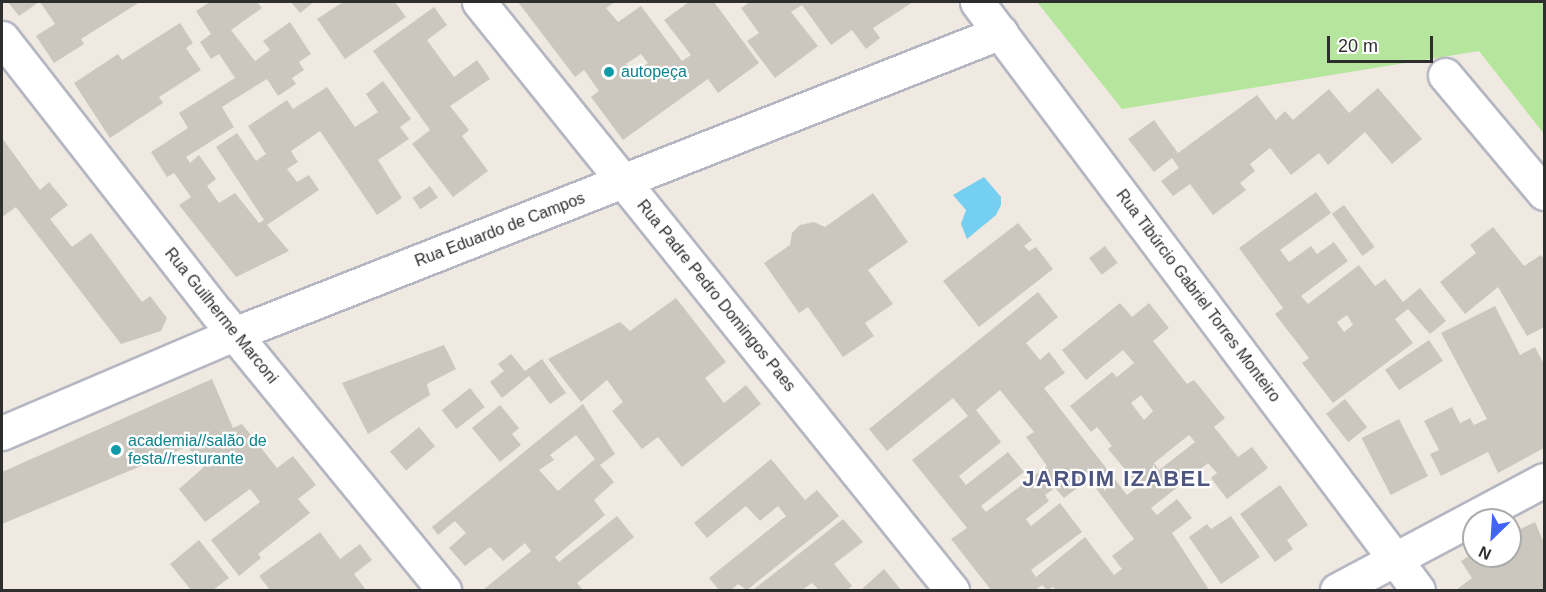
<!DOCTYPE html>
<html>
<head>
<meta charset="utf-8">
<style>
  body { margin:0 }
  #map { position:relative; width:1546px; height:592px; overflow:hidden; background:#efe9e1; font-family:Arial,sans-serif }
  div>[style] { position:absolute }
  .green>* { inset:0; background:#b6e59e }
  .water>* { inset:0; background:#75cff0 }
  .building>* { inset:0; background:#cbc7bf; transform-origin:0 0 }
  .roads { filter:drop-shadow(2px 0 #b4b7c1) drop-shadow(-2px 0 #b4b7c1) drop-shadow(0 2px #b4b7c1) drop-shadow(0 -2px #b4b7c1) }
  .minor>* { height:33px; margin:-16.5px; padding:0 16.5px; transform-origin:16.5px; border-radius:16.5px; background:#fff }
  .dots>* { width:16px; height:16px; translate:-50% -50%; box-sizing:border-box; border:3px solid #fff; border-radius:50% }
  span { translate:-50% -50%; white-space:nowrap; text-align:center; line-height:1.15; -webkit-text-stroke:4.5px #fff; paint-order:stroke }
  .culture-label { font-size:16px; color:#0d838f }
  .left { translate:0 -50%; text-align:left }
  .street-label { font-size:16px; color:#2e2e2e }
  .district-label { font-size:22px; color:#4d5680; font-weight:700; letter-spacing:1.5px }
  .frame { position:absolute; inset:0; border:3px solid #2e2e2e; pointer-events:none }
  .north { position:absolute; left:1462px; top:508px; width:60px; height:60px; box-sizing:border-box; background:#fff; border:2px solid #ababab; border-radius:50%; rotate:205deg; font-size:16px; font-weight:700; line-height:24px; text-align:center; color:#2e2e2e }
  .north::after { content:''; display:block; margin:auto; width:21px; height:27px; background:#4264fb; clip-path:polygon(50% 0,100% 100%,50% 72%,0 100%) }
  .scale { position:absolute; left:1327px; top:36px; width:106px; height:27px; box-sizing:border-box; border:3px solid #2e2e2e; border-top:0; padding-left:8px; font-size:18px; line-height:21px; white-space:nowrap; color:#2e2e2e; -webkit-text-stroke:4px #fff; paint-order:stroke }
</style>
</head>
<body>
<div id="map">
  <div class="green">
    <div style="clip-path:polygon(1037px 2px,1544px 2px,1544px 134px,1479px 51px,1122px 109px)"></div>
  </div>
  <div class="water">
    <div style="clip-path:polygon(984px 177px,1001px 197px,1001px 205px,996px 215px,967px 239px,961px 224px,966px 210px,953px 195px)"></div>
  </div>
  <div class="building">
    <div style="clip-path:polygon(8px 2px,39px 2px,19px 16px)"></div>
    <div style="clip-path:polygon(40px 2px,140px 2px,81px 39px,84px 44px,54px 63px,36px 36px,55px 24px)"></div>
    <div style="clip-path:polygon(210px 2px,257px 2px,262px 8px,231px 30px,255px 61px,270px 50px,263px 41px,290px 22px,311px 54px,299px 62px,304px 70px,292px 78px,296px 84px,278px 96px,267px 79px,222px 107px,234px 127px,186px 157px,190px 163px,199px 155px,216px 179px,207px 186px,219px 203px,235px 193px,259px 223px,264px 220px,216px 147px,237px 133px,256px 161px,266px 154px,248px 126px,287px 100px,293px 109px,327px 87px,355px 127px,378px 112px,366px 94px,383px 81px,411px 119px,400px 127px,409px 139px,378px 160px,402px 198px,377px 215px,320px 131px,291px 151px,298px 162px,287px 169px,297px 182px,309px 175px,319px 190px,267px 225px,289px 251px,236px 277px,179px 205px,191px 197px,174px 173px,167px 177px,151px 152px,188px 128px,179px 113px,235px 78px,219px 54px,211px 59px,200px 42px,211px 34px,196px 11px)"></div>
    <div style="clip-path:polygon(291px 2px,314px 2px,300px 13px)"></div>
    <div style="clip-path:polygon(343px 2px,395px 2px,406px 17px,345px 59px,317px 19px)"></div>
    <div style="clip-path:polygon(evenodd,518px 2px,615px 2px,606px 8px,618px 22px,641px 6px,682px 61px,691px 55px,664px 20px,689px 2px,714px 2px,759px 63px,718px 93px,708px 79px,623px 140px,591px 97px,599px 91px,584px 70px,575px 77px,518px 2px,641px 54px,648px 63px,634px 73px,626px 64px,641px 54px)"></div>
    <div style="clip-path:polygon(750px 2px,913px 2px,873px 28px,880px 38px,866px 49px,852px 30px,831px 45px,802px 5px,791px 12px,818px 46px,775px 78px,747px 41px,759px 33px,741px 8px)"></div>
    <div style="clip-path:polygon(434px 7px,447px 25px,427px 40px,454px 77px,477px 60px,490px 79px,450px 106px,469px 130px,462px 136px,488px 171px,453px 197px,412px 144px,430px 130px,373px 51px)"></div>
    <div style="clip-path:polygon(180px 23px,193px 43px,186px 48px,201px 70px,159px 97px,163px 103px,110px 138px,74px 83px,118px 54px,122px 60px)"></div>
    <div style="clip-path:polygon(1378px 88px,1422px 139px,1392px 164px,1365px 132px,1328px 165px,1319px 153px,1291px 175px,1270px 148px,1250px 164px,1255px 171px,1240px 183px,1246px 190px,1213px 215px,1190px 184px,1173px 196px,1161px 181px,1179px 168px,1172px 158px,1154px 172px,1128px 139px,1154px 120px,1178px 153px,1257px 95px,1276px 120px,1285px 111px,1293px 120px,1329px 89px,1349px 113px)"></div>
    <div style="clip-path:polygon(2px 138px,40px 190px,49px 182px,68px 205px,50px 219px,72px 247px,91px 233px,142px 302px,150px 296px,167px 318px,161px 331px,121px 344px,16px 207px,2px 217px)"></div>
    <div style="left:430px;top:186px;width:14px;height:21px;rotate:56deg"></div>
    <div style="clip-path:polygon(evenodd,1316px 192px,1331px 213px,1280px 250px,1289px 262px,1311px 246px,1317px 254px,1334px 242px,1348px 261px,1301px 296px,1308px 304px,1359px 265px,1375px 286px,1385px 279px,1403px 302px,1420px 288px,1446px 321px,1430px 334px,1408px 309px,1395px 319px,1413px 343px,1333px 403px,1302px 363px,1309px 358px,1275px 314px,1283px 308px,1239px 248px,1316px 192px,1347px 315px,1353px 325px,1344px 332px,1337px 322px,1347px 315px)"></div>
    <div style="clip-path:polygon(873px 193px,908px 242px,868px 270px,893px 304px,865px 323px,874px 336px,843px 357px,808px 307px,799px 313px,764px 263px,790px 245px,792px 233px,800px 225px,814px 222px,825px 227px)"></div>
    <div style="left:1344px;top:205px;width:52px;height:15px;rotate:54deg"></div>
    <div style="clip-path:polygon(1018px 223px,1032px 240px,1024px 246px,1029px 251px,1036px 247px,1053px 269px,979px 327px,943px 281px)"></div>
    <div style="clip-path:polygon(1493px 227px,1524px 266px,1541px 255px,1544px 259px,1544px 327px,1527px 336px,1498px 287px,1465px 314px,1440px 282px,1476px 253px,1470px 245px)"></div>
    <div style="left:1105px;top:246px;width:21px;height:20px;rotate:53deg"></div>
    <div style="clip-path:polygon(evenodd,1038px 292px,1058px 317px,1026px 343px,1040px 360px,1049px 352px,1065px 373px,1044px 388px,1127px 495px,1139px 486px,1108px 449px,1112px 446px,1097px 427px,1091px 432px,1070px 406px,1112px 372px,1117px 377px,1134px 363px,1123px 350px,1086px 380px,1062px 350px,1120px 303px,1132px 317px,1149px 303px,1169px 328px,1153px 341px,1187px 384px,1194px 380px,1225px 418px,1214px 427px,1238px 457px,1252px 447px,1268px 468px,1227px 499px,1211px 478px,1217px 473px,1208px 463px,1151px 508px,1157px 515px,1177px 499px,1192px 518px,1172px 533px,1209px 590px,1056px 590px,1053px 587px,1047px 590px,1042px 585px,1035px 590px,991px 590px,951px 539px,967px 528px,912px 460px,968px 416px,953px 398px,887px 451px,869px 429px,1038px 292px,1000px 390px,1034px 432px,1026px 437px,1047px 466px,986px 512px,981px 506px,1024px 472px,1008px 452px,966px 485px,959px 476px,1001px 442px,976px 410px,1000px 390px,1038px 292px,1141px 395px,1153px 411px,1144px 420px,1131px 403px,1141px 395px,1038px 292px,1189px 435px,1195px 442px,1159px 470px,1154px 463px,1189px 435px,1038px 292px,1089px 479px,1134px 539px,1112px 556px,1122px 569px,1114px 575px,1085px 537px,1036px 577px,1031px 570px,1082px 532px,1060px 503px,1031px 526px,1026px 519px,1049px 501px,1045px 495px,1055px 488px,1064px 498px,1089px 479px)"></div>
    <div style="clip-path:polygon(676px 298px,726px 362px,705px 378px,724px 403px,746px 385px,761px 404px,682px 467px,658px 437px,642px 449px,612px 411px,623px 402px,607px 380px,581px 402px,548px 359px,620px 322px,630px 331px)"></div>
    <div style="clip-path:polygon(1495px 306px,1520px 355px,1535px 347px,1544px 364px,1544px 448px,1498px 473px,1488px 452px,1441px 476px,1430px 454px,1439px 450px,1424px 421px,1452px 407px,1460px 423px,1470px 418px,1474px 425px,1487px 419px,1441px 333px)"></div>
    <div style="left:1429px;top:340px;width:25px;height:53px;rotate:56deg"></div>
    <div style="clip-path:polygon(444px 345px,456px 369px,427px 384px,430px 395px,368px 434px,342px 383px)"></div>
    <div style="clip-path:polygon(511px 354px,525px 371px,542px 359px,566px 393px,550px 404px,529px 376px,502px 398px,490px 382px,504px 371px,498px 364px)"></div>
    <div style="clip-path:polygon(212px 379px,233px 428px,242px 424px,277px 468px,293px 456px,316px 485px,298px 499px,310px 513px,258px 554px,261px 558px,239px 576px,211px 540px,260px 502px,250px 489px,205px 522px,179px 489px,204px 467px,189px 448px,213px 436px,2px 524px,2px 472px)"></div>
    <div style="left:470px;top:388px;width:24px;height:36px;rotate:52deg"></div>
    <div style="left:1345px;top:399px;width:36px;height:24px;rotate:52deg"></div>
    <div style="clip-path:polygon(evenodd,583px 404px,615px 454px,600px 465px,614px 482px,594px 500px,605px 515px,555px 557px,559px 562px,617px 516px,634px 537px,577px 583px,583px 590px,483px 590px,531px 551px,525px 543px,503px 561px,490px 547px,465px 566px,449px 548px,466px 533px,455px 521px,438px 535px,432px 527px,583px 404px,576px 435px,595px 459px,558px 491px,539px 470px,554px 460px,550px 455px,576px 435px)"></div>
    <div style="clip-path:polygon(500px 405px,519px 428px,512px 434px,521px 445px,500px 462px,472px 428px)"></div>
    <div style="left:1399px;top:419px;width:64px;height:42px;rotate:63deg"></div>
    <div style="left:419px;top:427px;width:25px;height:38px;rotate:50deg"></div>
    <div style="clip-path:polygon(771px 459px,805px 500px,817px 490px,839px 516px,747px 590px,738px 584px,731px 590px,719px 590px,709px 578px,786px 516px,778px 506px,760px 521px,746px 506px,707px 538px,694px 523px)"></div>
    <div style="clip-path:polygon(1280px 485px,1308px 525px,1287px 540px,1293px 549px,1275px 562px,1240px 514px)"></div>
    <div style="clip-path:polygon(1231px 516px,1260px 557px,1221px 584px,1189px 537px,1207px 524px,1211px 529px)"></div>
    <div style="clip-path:polygon(843px 519px,863px 542px,834px 564px,852px 586px,847px 590px,819px 590px,812px 583px,802px 590px,753px 590px)"></div>
    <div style="clip-path:polygon(1535px 522px,1544px 543px,1544px 590px,1456px 590px,1472px 578px,1461px 561px,1474px 553px,1510px 556px,1510px 534px)"></div>
    <div style="clip-path:polygon(320px 532px,340px 559px,360px 544px,372px 560px,354px 574px,366px 590px,270px 590px,259px 576px)"></div>
    <div style="clip-path:polygon(199px 540px,229px 578px,213px 590px,191px 590px,170px 564px)"></div>
    <div style="clip-path:polygon(884px 569px,901px 590px,861px 590px)"></div>
  </div>
  <div class="roads">
    <div class="minor">
      <div style="left:479px;top:2px;width:755px;rotate:51.19deg"></div>
      <div style="left:977px;top:2px;width:735px;rotate:53.13deg"></div>
      <div style="left:2px;top:38px;width:350px;rotate:52deg"></div>
      <div style="left:218px;top:314px;width:357px;rotate:50.7deg"></div>
      <div style="left:1445px;top:75px;width:154px;rotate:50deg"></div>
      <div style="left:2px;top:433px;width:252px;rotate:-23.1deg"></div>
      <div style="left:234px;top:334px;width:824px;rotate:-21.49deg"></div>
      <div style="left:1337px;top:590px;width:234px;rotate:-28deg"></div>
    </div>
  </div>
  <div class="dots">
    <div style="left:609px;top:72px;background:#0f9aa8"></div>
    <div style="left:116px;top:450px;background:#0f9aa8"></div>
  </div>
  <div class="culture-label">
    <span class="left" style="left:621px;top:72px">autopeça</span>
    <span class="left" style="left:128px;top:450px">academia//salão de<br>festa//resturante</span>
  </div>
  <div class="street-label">
    <span style="left:500px;top:230px;rotate:-21deg">Rua Eduardo de Campos</span>
    <span style="left:716px;top:296px;rotate:51deg">Rua Padre Pedro Domingos Paes</span>
    <span style="left:1198px;top:296px;rotate:53deg">Rua Tibúrcio Gabriel Torres Monteiro</span>
    <span style="left:221px;top:316px;rotate:51deg">Rua Guilherme Marconi</span>
  </div>
  <div class="district-label">
    <span style="left:1117px;top:479px">JARDIM IZABEL</span>
  </div>
  <div class="frame"></div>
  <div class="north">N</div>
  <div class="scale">20 m</div>
</div>
</body>
</html>
